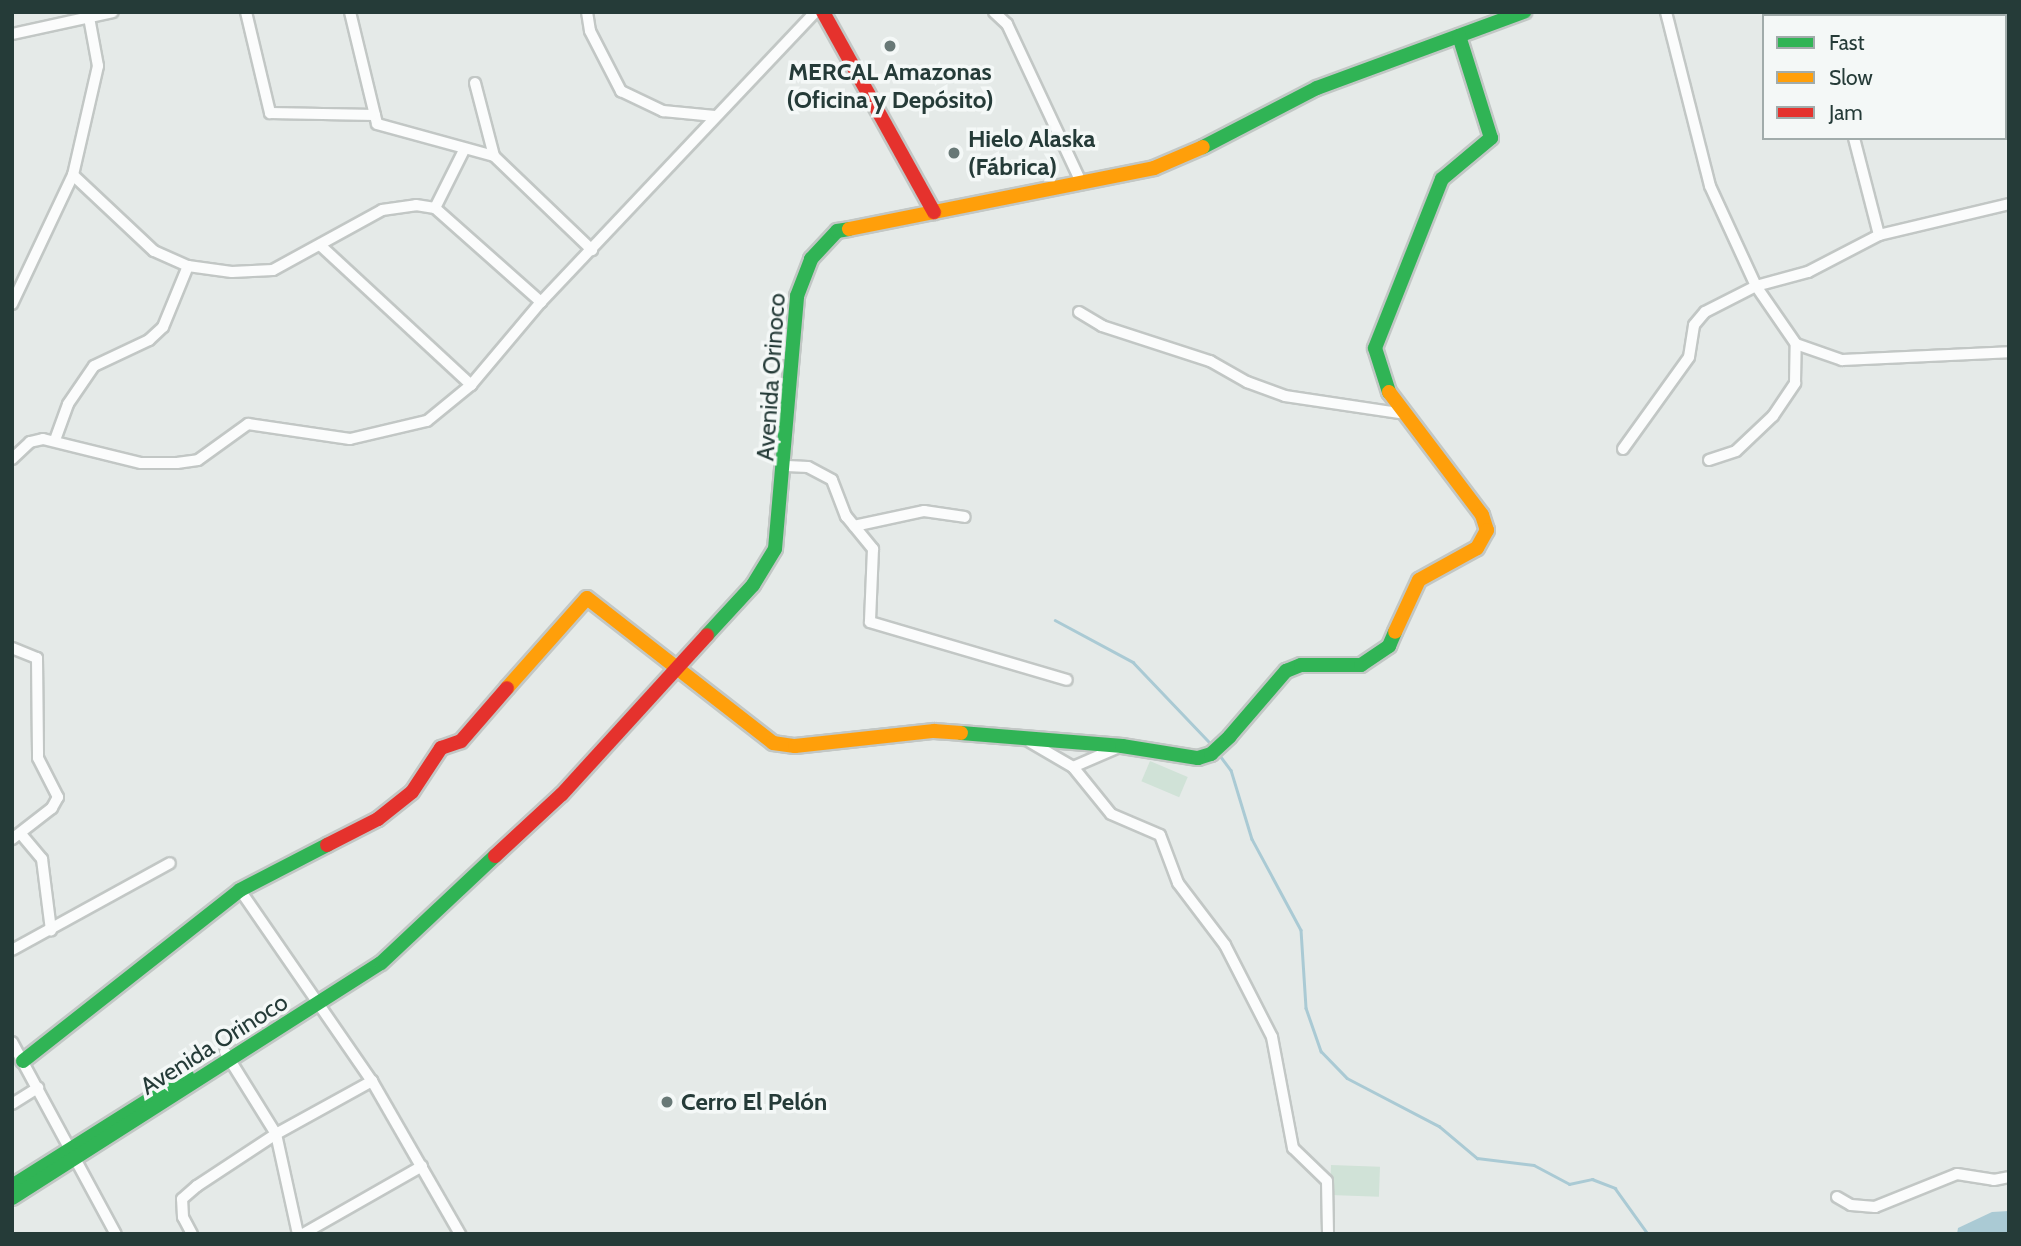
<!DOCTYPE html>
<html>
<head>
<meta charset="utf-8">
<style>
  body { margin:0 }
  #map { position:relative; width:2021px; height:1246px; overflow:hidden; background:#e5eae8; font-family:Cabin,sans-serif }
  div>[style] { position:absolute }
  .green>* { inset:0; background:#d0e2d7; transform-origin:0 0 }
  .water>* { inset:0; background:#aacad4 }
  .stream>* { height:2.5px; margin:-1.25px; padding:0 1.25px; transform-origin:1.25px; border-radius:1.25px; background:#aacad4 }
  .roads { filter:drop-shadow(2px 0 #c2c7c5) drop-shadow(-2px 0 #c2c7c5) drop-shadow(0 2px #c2c7c5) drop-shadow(0 -2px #c2c7c5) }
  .street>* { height:10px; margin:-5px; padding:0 5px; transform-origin:5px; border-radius:5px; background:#fbfcfc }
  .fast>* { height:14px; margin:-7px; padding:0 7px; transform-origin:7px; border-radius:7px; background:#30b455 }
  .slow>* { height:14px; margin:-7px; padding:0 7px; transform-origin:7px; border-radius:7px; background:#ff9f0a }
  .jam>* { height:14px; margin:-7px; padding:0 7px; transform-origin:7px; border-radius:7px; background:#e5322d }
  .dots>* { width:19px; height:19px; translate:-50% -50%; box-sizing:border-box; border:4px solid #f4f8f7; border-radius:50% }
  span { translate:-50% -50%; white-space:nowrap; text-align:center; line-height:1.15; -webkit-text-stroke:7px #f4f8f7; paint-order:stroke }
  .poi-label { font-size:24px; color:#253b38; font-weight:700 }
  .left { translate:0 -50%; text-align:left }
  .street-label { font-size:24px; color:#253b38 }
  .frame { position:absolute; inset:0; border:14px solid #253b38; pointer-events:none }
  .legend { position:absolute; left:1762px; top:14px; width:245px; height:126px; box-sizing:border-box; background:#f4f8f7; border:2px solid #a1acab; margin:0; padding:9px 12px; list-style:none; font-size:21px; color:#253b38 }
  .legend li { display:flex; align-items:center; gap:14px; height:35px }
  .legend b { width:35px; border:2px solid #a1acab }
</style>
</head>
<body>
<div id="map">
  <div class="green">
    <div style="left:1150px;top:761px;width:41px;height:22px;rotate:23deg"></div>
    <div style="left:1331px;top:1165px;width:49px;height:30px;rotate:2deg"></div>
  </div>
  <div class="water">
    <div style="clip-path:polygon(2009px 1211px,2009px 1234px,1957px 1234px,1958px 1228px,1992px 1212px)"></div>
  </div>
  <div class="stream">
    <div style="left:1055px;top:620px;width:89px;rotate:28.3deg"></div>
    <div style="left:1133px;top:662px;width:115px;rotate:46.4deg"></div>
    <div style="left:1218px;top:753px;width:21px;rotate:53deg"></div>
    <div style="left:1231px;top:770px;width:72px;rotate:73.1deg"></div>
    <div style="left:1252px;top:839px;width:103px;rotate:61.7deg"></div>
    <div style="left:1301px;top:930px;width:78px;rotate:86.3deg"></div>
    <div style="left:1306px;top:1008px;width:46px;rotate:70.8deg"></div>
    <div style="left:1321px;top:1051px;width:37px;rotate:46deg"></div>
    <div style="left:1347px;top:1078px;width:104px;rotate:27.6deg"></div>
    <div style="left:1439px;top:1126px;width:50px;rotate:40.1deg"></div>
    <div style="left:1477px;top:1158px;width:57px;rotate:7deg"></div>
    <div style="left:1534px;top:1165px;width:40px;rotate:28deg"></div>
    <div style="left:1569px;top:1184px;width:24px;rotate:-12deg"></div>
    <div style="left:1592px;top:1179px;width:25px;rotate:21deg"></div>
    <div style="left:1615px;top:1188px;width:57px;rotate:54.3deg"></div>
  </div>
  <div class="roads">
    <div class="street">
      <div style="left:246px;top:12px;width:104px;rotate:76.6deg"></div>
      <div style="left:270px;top:113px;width:105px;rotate:1.1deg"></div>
      <div style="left:350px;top:12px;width:115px;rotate:76.4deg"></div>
      <div style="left:377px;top:124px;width:121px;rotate:15.3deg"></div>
      <div style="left:494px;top:156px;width:136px;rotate:43.8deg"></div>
      <div style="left:587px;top:12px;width:19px;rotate:81deg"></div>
      <div style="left:590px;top:31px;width:68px;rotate:62.7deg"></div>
      <div style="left:621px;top:91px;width:47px;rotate:25.5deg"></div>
      <div style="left:663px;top:111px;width:52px;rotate:5.5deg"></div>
      <div style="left:994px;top:12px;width:18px;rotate:43deg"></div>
      <div style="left:1007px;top:24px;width:177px;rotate:64.9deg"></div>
      <div style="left:1666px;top:12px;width:179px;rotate:75.8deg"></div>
      <div style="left:1710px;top:186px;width:110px;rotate:65.3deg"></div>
      <div style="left:1756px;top:286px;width:70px;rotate:55.4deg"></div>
      <div style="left:1796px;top:344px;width:49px;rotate:19.2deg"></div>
      <div style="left:1842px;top:360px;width:167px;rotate:-2.7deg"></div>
      <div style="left:1822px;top:12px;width:4px;rotate:76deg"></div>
      <div style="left:1966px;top:12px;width:4px;rotate:76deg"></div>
      <div style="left:12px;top:34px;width:103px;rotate:-12.3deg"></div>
      <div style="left:475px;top:83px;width:75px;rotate:75.4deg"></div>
      <div style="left:1854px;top:138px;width:100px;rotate:75.5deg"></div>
      <div style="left:73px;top:175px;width:111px;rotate:43.2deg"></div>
      <div style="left:154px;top:251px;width:37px;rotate:24deg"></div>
      <div style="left:188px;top:266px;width:44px;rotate:7.8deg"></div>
      <div style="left:232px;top:272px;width:41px;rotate:-2.8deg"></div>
      <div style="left:273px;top:270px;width:124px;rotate:-28.8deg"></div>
      <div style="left:382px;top:210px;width:34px;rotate:-8deg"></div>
      <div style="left:416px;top:205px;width:19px;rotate:9deg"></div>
      <div style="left:435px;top:208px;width:142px;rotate:41.6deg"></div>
      <div style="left:435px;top:208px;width:65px;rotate:-63.4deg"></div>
      <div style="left:320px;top:245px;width:206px;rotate:42.8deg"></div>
      <div style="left:12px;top:304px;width:143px;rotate:-64.7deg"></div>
      <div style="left:73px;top:175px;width:112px;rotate:-77.1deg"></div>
      <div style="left:98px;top:66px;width:55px;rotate:-100.5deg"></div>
      <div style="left:1079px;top:312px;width:27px;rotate:31deg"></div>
      <div style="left:1102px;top:326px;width:114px;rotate:18deg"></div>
      <div style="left:1210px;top:361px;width:43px;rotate:29.6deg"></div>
      <div style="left:1247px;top:382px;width:40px;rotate:20.2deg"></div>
      <div style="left:1285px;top:396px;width:121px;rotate:8.5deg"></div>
      <div style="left:55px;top:440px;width:38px;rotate:-70deg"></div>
      <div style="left:68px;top:404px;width:46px;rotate:-55.6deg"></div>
      <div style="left:94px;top:366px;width:61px;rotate:-25.3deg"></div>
      <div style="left:149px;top:340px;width:19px;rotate:-43deg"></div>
      <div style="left:163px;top:327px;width:66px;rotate:-67.7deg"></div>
      <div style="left:1623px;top:449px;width:113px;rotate:-54.3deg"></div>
      <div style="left:1689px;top:357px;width:32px;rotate:-81deg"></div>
      <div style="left:1694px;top:325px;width:17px;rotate:-50deg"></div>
      <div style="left:1705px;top:312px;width:57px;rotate:-27deg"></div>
      <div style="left:1756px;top:286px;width:54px;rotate:-15.1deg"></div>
      <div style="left:1808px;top:272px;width:80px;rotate:-27.5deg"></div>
      <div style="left:1879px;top:235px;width:134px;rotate:-13.4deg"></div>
      <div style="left:12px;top:459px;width:25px;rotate:-43deg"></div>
      <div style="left:30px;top:442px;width:13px;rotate:-13deg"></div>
      <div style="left:43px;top:439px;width:101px;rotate:13.8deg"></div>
      <div style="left:141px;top:463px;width:36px"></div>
      <div style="left:177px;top:463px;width:21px;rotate:-8deg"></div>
      <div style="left:198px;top:460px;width:62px;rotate:-35.8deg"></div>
      <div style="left:248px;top:424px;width:103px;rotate:8.4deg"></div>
      <div style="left:350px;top:439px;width:79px;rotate:-13.2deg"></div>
      <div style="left:427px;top:421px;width:57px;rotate:-39.3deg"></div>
      <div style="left:471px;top:385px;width:109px;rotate:-49.9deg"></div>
      <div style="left:541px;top:302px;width:399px;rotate:-46.6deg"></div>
      <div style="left:1709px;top:460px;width:28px;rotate:-18deg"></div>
      <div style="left:1736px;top:451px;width:51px;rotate:-43.4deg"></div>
      <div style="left:1773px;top:416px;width:40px;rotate:-56deg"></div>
      <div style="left:1795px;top:383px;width:39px;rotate:-89deg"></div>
      <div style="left:787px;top:466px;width:21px;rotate:3deg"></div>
      <div style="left:808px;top:467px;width:27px;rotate:28deg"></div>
      <div style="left:832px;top:480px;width:39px;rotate:69deg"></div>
      <div style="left:846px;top:516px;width:43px;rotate:50.7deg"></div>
      <div style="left:873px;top:549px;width:73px;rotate:92.4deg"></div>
      <div style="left:870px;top:622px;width:205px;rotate:16.4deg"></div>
      <div style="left:854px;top:526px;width:72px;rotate:-12.1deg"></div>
      <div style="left:924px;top:511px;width:41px;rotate:8.3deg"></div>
      <div style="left:12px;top:648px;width:27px;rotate:22deg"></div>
      <div style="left:37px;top:658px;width:100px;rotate:89.4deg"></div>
      <div style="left:38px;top:758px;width:44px;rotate:62.9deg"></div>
      <div style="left:58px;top:797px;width:13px;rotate:119deg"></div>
      <div style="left:52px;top:808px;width:51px;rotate:142.2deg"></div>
      <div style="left:1030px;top:742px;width:50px;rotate:30.2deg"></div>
      <div style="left:1073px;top:767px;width:60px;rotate:51deg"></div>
      <div style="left:1111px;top:814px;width:53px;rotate:23.2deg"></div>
      <div style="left:1160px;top:835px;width:51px;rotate:69.4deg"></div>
      <div style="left:1178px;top:883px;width:78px;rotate:52.8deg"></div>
      <div style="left:1225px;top:945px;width:103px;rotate:62.9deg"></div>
      <div style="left:1272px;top:1037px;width:113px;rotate:79.3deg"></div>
      <div style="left:1293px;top:1148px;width:47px;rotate:44.1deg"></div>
      <div style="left:1327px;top:1181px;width:53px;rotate:88.9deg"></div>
      <div style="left:1073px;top:767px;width:50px;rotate:-23.5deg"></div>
      <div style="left:21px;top:834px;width:33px;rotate:50deg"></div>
      <div style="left:42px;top:859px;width:72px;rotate:82.8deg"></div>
      <div style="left:240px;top:890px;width:232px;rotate:55.4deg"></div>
      <div style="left:372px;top:1081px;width:177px;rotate:60.1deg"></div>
      <div style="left:12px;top:950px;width:180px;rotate:-28.8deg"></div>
      <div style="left:12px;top:1042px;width:218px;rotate:61.6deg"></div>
      <div style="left:225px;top:1052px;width:97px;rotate:58.1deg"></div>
      <div style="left:276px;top:1134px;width:102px;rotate:77.6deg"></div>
      <div style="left:12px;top:1104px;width:31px;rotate:-32deg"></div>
      <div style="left:1837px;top:1197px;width:16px;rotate:30deg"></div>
      <div style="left:1851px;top:1205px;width:24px;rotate:5deg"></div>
      <div style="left:1875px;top:1207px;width:88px;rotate:-21.9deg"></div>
      <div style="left:1957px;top:1174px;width:37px;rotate:9deg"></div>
      <div style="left:1994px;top:1180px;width:15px;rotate:-11deg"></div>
      <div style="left:192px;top:1234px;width:19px;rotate:-118deg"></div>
      <div style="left:183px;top:1217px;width:18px;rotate:-93deg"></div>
      <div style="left:182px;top:1199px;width:20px;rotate:-41deg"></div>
      <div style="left:197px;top:1186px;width:95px;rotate:-33.4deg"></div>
      <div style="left:276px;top:1134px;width:110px;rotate:-28.9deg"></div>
      <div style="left:303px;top:1234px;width:137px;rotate:-29.7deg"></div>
    </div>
    <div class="fast">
      <div style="left:1203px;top:147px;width:128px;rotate:-27.4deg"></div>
      <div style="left:1317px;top:88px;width:221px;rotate:-20.2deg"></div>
      <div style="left:1389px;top:392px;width:46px;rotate:-107.7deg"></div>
      <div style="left:1375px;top:348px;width:182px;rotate:-68.4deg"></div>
      <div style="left:1442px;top:179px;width:64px;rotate:-39.9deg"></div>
      <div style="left:1491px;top:138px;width:107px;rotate:-107.4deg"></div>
      <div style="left:707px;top:635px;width:68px;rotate:-47.4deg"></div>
      <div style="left:753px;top:585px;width:42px;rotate:-58.6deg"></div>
      <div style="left:775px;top:549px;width:254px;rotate:-85deg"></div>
      <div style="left:797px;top:296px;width:40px;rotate:-69deg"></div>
      <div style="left:811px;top:259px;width:38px;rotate:-47deg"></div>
      <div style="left:837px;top:231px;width:12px;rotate:-9deg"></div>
      <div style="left:961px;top:733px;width:162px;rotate:4.6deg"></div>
      <div style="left:1122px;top:746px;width:77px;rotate:9deg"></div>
      <div style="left:1198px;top:758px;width:14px;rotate:-17deg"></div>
      <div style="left:1211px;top:754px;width:26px;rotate:-43deg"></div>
      <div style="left:1230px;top:736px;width:86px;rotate:-49.3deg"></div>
      <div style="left:1286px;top:671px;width:16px;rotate:-22deg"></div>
      <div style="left:1301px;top:665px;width:60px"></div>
      <div style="left:1361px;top:665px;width:34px;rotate:-34deg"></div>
      <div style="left:1389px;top:646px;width:15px;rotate:-67deg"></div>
      <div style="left:23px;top:1061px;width:276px;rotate:-38.2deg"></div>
      <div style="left:240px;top:890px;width:98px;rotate:-27.3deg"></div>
      <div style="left:12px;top:1186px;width:207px;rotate:-32.2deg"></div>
      <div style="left:12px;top:1198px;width:437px;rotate:-32.5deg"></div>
      <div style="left:381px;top:963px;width:156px;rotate:-43.2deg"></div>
    </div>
    <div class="slow">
      <div style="left:849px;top:229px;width:311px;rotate:-11.3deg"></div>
      <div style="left:1154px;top:168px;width:53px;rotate:-23.2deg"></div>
      <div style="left:1389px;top:392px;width:154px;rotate:52.9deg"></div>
      <div style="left:1482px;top:515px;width:16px;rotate:72deg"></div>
      <div style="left:1487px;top:530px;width:21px;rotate:119deg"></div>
      <div style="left:1477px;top:548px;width:66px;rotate:151.1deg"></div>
      <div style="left:1419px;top:580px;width:57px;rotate:114.8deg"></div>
      <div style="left:507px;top:688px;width:120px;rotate:-48.4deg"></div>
      <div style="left:587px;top:598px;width:236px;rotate:37.9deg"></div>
      <div style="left:773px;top:743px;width:22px;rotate:8deg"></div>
      <div style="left:795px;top:746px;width:140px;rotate:-6.2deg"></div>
      <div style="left:934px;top:731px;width:27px;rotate:4deg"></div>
    </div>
    <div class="jam">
      <div style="left:823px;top:12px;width:229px;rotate:61deg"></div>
      <div style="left:327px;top:845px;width:57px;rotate:-27deg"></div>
      <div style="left:378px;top:819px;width:43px;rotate:-38.5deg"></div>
      <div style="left:412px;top:792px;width:53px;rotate:-56.6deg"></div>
      <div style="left:441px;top:748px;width:21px;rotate:-19deg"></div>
      <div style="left:461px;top:741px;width:70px;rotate:-49deg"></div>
      <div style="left:495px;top:856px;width:91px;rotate:-42.8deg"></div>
      <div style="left:562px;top:794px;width:215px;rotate:-47.6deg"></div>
    </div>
  </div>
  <div class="dots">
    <div style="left:890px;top:46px;background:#687876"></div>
    <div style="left:954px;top:153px;background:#687876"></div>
    <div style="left:667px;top:1102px;background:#687876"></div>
  </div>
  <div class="poi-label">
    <span style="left:890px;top:86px">MERCAL Amazonas<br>(Oficina y Depósito)</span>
    <span class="left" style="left:968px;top:153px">Hielo Alaska<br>(Fábrica)</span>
    <span class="left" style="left:681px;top:1102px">Cerro El Pelón</span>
  </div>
  <div class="street-label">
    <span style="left:771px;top:377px;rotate:-86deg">Avenida Orinoco</span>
    <span style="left:214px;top:1044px;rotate:-32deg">Avenida Orinoco</span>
  </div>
  <div class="frame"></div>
  <ul class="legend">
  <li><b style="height:9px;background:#30b455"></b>Fast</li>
  <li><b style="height:9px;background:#ff9f0a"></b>Slow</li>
  <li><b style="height:9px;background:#e5322d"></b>Jam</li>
  </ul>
</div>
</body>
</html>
